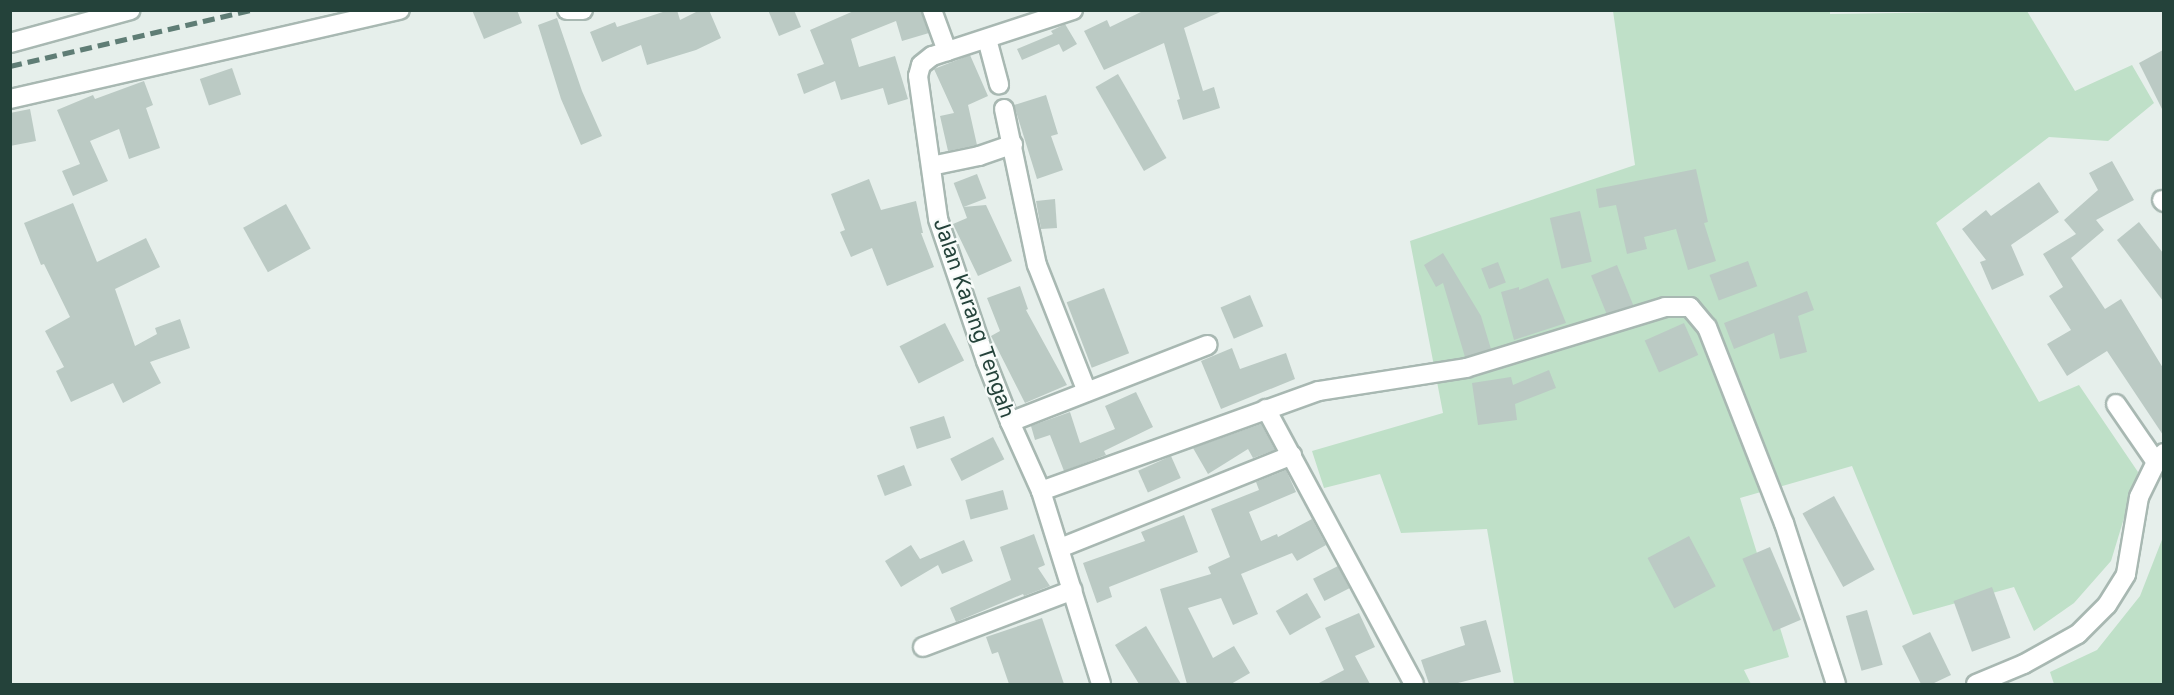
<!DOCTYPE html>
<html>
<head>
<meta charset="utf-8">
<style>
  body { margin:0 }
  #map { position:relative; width:2174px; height:695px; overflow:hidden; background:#e6efeb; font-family:Inter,sans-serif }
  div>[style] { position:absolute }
  .green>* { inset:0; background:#bfe0c8 }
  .building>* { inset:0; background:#bbcac4; transform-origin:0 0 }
  .roads { filter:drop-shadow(2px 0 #a8b8b2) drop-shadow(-2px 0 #a8b8b2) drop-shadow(0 2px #a8b8b2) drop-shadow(0 -2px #a8b8b2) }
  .minor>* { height:18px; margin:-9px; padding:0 9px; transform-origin:9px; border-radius:9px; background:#fff }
  .rail>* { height:4.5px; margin-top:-2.25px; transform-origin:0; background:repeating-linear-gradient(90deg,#5f7d75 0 12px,transparent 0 18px) }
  span { translate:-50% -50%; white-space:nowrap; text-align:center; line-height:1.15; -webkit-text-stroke:4.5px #f7fbf9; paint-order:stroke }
  .street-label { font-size:21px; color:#24423a }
  .frame { position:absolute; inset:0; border:12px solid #24423a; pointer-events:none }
</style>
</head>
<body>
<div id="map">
  <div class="green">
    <div style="clip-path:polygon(1830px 10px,1830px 14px,2027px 11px,2075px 91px,2132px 65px,2154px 103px,2108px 141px,2049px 137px,1936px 223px,2039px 402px,2079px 385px,2138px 472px,2111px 561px,2074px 603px,2034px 631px,2014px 587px,1913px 615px,1852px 466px,1740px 498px,1789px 657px,1744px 670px,1751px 684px,1514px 684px,1487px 529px,1401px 533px,1380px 474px,1324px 488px,1312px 451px,1443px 413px,1410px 241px,1635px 165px,1613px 11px)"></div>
    <div style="clip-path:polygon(2163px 537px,2163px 684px,2054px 684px,2050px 672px,2097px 650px,2140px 596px)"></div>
  </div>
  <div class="building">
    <div style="clip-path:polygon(472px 10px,517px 10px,522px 23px,484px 39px)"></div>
    <div style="clip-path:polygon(669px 10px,677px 10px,680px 20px,700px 10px,709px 10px,721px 38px,696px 50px,647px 65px,641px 45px,602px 62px,590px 32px,615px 22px,617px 27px)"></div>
    <div style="clip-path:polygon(768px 10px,794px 10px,801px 27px,779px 36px)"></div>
    <div style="clip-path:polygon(856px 10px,921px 10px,929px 33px,902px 41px,896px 21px,851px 39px,859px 67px,895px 56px,908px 99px,888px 105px,883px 88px,841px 100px,835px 81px,804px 94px,797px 74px,824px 64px,810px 30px)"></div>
    <div style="clip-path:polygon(1145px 10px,1225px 10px,1184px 28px,1203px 91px,1214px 87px,1220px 108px,1183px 120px,1177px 100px,1180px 99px,1164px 43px,1104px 70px,1084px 31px,1107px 20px,1110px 27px)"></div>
    <div style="clip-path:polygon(557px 18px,582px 91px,602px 136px,581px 145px,561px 99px,538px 25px)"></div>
    <div style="clip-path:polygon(1065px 24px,1077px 44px,1063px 52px,1059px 44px,1022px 60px,1017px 49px,1053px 34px,1051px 31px)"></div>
    <div style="clip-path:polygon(2163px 50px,2163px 111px,2139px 63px)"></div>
    <div style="clip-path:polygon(970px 55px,988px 96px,968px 105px,977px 145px,948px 151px,940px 116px,954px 113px,934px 69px)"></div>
    <div style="left:232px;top:68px;width:28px;height:34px;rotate:71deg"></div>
    <div style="left:1118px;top:74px;width:97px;height:26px;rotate:60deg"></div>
    <div style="clip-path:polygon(144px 81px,153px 105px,146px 108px,160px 148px,129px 159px,119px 129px,90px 141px,108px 181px,73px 196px,62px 171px,80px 164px,57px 110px,93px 95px,95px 99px)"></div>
    <div style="clip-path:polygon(1046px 95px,1058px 134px,1051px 136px,1063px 170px,1037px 179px,1014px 105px)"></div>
    <div style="clip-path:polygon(30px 109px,36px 141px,10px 146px,10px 113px)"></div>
    <div style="clip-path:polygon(2112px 161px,2134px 200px,2096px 220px,2104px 230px,2071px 258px,2105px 309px,2121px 299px,2163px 368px,2163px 435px,2107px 351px,2067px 376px,2047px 344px,2071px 330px,2049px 296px,2063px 287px,2043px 254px,2076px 234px,2064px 220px,2098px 190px,2089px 173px)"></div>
    <div style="clip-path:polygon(1696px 169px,1708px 222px,1704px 223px,1716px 261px,1688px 270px,1676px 229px,1644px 237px,1647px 249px,1627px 254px,1616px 205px,1599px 208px,1596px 189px)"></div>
    <div style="left:977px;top:174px;width:26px;height:25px;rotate:69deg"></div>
    <div style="clip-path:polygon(869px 179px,881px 210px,916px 201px,923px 233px,921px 233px,934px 267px,887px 286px,872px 248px,851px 257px,840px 232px,845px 230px,831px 194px)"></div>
    <div style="clip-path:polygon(2039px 182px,2059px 212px,2011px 245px,2024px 275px,1992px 290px,1980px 262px,1986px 260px,1962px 229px,1986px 210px,1991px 216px)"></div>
    <div style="clip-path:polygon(1055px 199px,1057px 228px,1041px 229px,1036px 201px)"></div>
    <div style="clip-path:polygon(73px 203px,97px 262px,146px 238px,160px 267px,115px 289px,135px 346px,157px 334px,155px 328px,180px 319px,190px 348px,150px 362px,161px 383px,123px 403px,113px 383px,71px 402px,56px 371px,64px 367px,45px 331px,70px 317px,44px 264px,41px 265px,24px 223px)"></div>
    <div style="left:286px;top:204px;width:51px;height:49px;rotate:61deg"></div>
    <div style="clip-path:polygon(986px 205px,1012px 261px,978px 276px,953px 224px,967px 218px,963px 207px)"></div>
    <div style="left:1580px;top:211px;width:52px;height:31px;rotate:77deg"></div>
    <div style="clip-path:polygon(2139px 222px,2163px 253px,2163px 301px,2117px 240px)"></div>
    <div style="clip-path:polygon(1443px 253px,1481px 316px,1491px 349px,1465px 357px,1443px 283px,1436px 287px,1424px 265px)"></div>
    <div style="left:1748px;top:261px;width:27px;height:41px;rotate:70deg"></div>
    <div style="left:1498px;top:262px;width:22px;height:18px;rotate:69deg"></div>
    <div style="left:1617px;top:265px;width:43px;height:28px;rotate:68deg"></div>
    <div style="clip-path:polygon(1548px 278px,1566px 323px,1514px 340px,1501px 292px,1519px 287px,1519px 290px)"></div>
    <div style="clip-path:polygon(1020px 286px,1028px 309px,1026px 310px,1067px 385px,1025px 403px,991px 336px,1000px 331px,987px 298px)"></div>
    <div style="left:1104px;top:288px;width:70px;height:40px;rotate:69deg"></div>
    <div style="clip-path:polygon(1807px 291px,1814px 310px,1798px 316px,1807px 352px,1780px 359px,1774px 333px,1734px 349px,1724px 323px)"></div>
    <div style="left:1250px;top:295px;width:34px;height:32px;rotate:67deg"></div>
    <div style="left:945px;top:323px;width:42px;height:51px;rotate:63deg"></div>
    <div style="left:1684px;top:323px;width:35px;height:43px;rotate:66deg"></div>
    <div style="clip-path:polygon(1232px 348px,1240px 369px,1286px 353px,1295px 379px,1221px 409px,1201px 361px)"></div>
    <div style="clip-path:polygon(1549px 370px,1556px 388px,1515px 404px,1517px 420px,1478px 425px,1472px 383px,1511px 377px,1513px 385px)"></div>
    <div style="clip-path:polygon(1136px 392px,1153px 427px,1104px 451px,1106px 455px,1064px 471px,1050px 435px,1035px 440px,1031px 426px,1070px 412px,1080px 443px,1115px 429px,1105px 406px)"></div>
    <div style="left:944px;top:416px;width:23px;height:36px;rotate:72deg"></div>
    <div style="clip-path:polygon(1261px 424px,1275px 450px,1253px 458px,1248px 449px,1208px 474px,1193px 448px)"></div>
    <div style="left:993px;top:437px;width:25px;height:48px;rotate:63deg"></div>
    <div style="left:1171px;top:456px;width:24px;height:36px;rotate:66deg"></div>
    <div style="left:904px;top:465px;width:22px;height:29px;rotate:69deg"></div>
    <div style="clip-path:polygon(1286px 470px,1296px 492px,1249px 512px,1261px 541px,1277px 534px,1278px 537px,1312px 519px,1326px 545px,1297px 561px,1292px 553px,1241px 574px,1258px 614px,1233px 625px,1221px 598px,1188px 608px,1213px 658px,1234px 646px,1250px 673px,1231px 684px,1187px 684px,1160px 589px,1211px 574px,1208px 567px,1230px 557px,1211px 509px,1259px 490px,1256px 482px)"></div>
    <div style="left:1003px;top:490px;width:20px;height:39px;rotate:75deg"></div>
    <div style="left:1834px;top:496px;width:84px;height:36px;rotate:61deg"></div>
    <div style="clip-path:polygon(1184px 515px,1198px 552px,1109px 587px,1112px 597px,1097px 603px,1083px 563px,1145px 541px,1141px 532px)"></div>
    <div style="clip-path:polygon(1034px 534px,1045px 565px,1038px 568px,1050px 586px,1024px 596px,1023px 594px,956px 622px,950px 608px,1011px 580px,1000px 547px)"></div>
    <div style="left:1689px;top:536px;width:57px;height:47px;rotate:62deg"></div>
    <div style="clip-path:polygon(964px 540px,973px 561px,942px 574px,938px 565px,901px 587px,885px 561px,911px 545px,920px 559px)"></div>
    <div style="left:1770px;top:547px;width:79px;height:30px;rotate:67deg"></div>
    <div style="left:1338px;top:566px;width:25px;height:28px;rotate:63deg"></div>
    <div style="left:1992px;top:587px;width:54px;height:41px;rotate:70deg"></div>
    <div style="left:1307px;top:593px;width:28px;height:36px;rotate:60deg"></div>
    <div style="left:1867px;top:610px;width:57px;height:22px;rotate:74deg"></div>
    <div style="clip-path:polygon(1359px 613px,1375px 647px,1355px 656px,1370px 684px,1317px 684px,1344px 670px,1325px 628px)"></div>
    <div style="clip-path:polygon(1042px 618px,1064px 684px,1009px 684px,998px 652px,992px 654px,986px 637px)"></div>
    <div style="clip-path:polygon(1486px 620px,1501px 672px,1454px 684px,1429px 684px,1421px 660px,1465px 645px,1460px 627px)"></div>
    <div style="clip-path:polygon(1146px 626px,1181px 684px,1139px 684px,1115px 645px)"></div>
    <div style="clip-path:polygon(1930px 632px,1951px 675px,1932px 684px,1921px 684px,1902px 646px)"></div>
  </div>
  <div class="roads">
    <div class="minor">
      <div style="left:567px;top:10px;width:16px"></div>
      <div style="left:932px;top:10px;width:44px;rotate:69.9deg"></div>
      <div style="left:1073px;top:10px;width:148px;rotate:161.9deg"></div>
      <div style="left:932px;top:56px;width:14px;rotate:141deg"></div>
      <div style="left:921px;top:65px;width:11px;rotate:105deg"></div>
      <div style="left:918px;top:76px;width:144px;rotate:82deg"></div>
      <div style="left:938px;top:219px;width:150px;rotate:71.3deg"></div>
      <div style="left:986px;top:361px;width:66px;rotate:68.5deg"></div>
      <div style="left:1010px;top:422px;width:76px;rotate:65.8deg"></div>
      <div style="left:1041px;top:491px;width:202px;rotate:72.7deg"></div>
      <div style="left:987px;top:39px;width:47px;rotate:75.1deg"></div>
      <div style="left:10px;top:43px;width:125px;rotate:-15.3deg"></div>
      <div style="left:10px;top:99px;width:400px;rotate:-12.9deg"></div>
      <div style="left:1004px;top:109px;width:159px;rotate:78.1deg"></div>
      <div style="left:1037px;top:265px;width:136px;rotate:68.5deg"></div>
      <div style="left:931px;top:166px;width:49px;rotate:-11.8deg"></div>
      <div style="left:979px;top:156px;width:36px;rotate:-19deg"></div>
      <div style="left:2162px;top:200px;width:3px;rotate:45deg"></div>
      <div style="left:2116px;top:404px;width:70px;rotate:55.4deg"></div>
      <div style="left:1266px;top:409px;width:312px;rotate:61.7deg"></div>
      <div style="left:1010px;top:422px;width:212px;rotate:-21.3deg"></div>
      <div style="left:1041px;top:491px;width:295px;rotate:-19.8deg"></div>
      <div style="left:1319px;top:391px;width:149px;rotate:-8.9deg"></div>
      <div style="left:1466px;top:368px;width:208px;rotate:-17deg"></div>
      <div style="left:1665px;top:307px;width:25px"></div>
      <div style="left:1690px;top:307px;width:26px;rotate:50deg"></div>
      <div style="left:1707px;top:327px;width:211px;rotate:68.6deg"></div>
      <div style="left:1784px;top:523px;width:169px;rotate:72.1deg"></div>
      <div style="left:1060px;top:548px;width:250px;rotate:-21.8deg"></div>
      <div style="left:923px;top:647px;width:160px;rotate:-20.8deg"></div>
      <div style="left:1976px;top:684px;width:52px;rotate:-22.6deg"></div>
      <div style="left:2024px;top:664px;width:62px;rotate:-29.1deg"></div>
      <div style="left:2078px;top:634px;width:41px;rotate:-45deg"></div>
      <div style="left:2107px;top:605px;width:36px;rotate:-58deg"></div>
      <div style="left:2126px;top:574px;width:78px;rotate:-80.4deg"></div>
      <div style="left:2139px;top:497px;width:39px;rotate:-64deg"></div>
      <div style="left:2156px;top:462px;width:12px;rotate:-48deg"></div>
    </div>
  </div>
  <div class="rail">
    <div style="left:10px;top:66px;width:247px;rotate:-13.1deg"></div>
  </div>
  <div class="street-label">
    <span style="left:974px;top:318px;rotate:71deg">Jalan Karang Tengah</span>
  </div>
  <div class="frame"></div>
</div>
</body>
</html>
